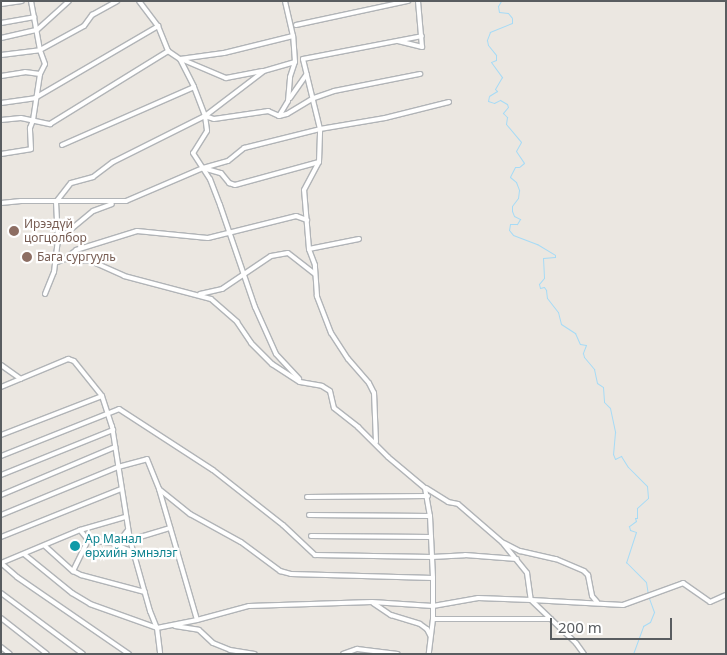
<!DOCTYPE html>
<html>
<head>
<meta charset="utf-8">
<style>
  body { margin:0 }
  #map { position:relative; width:727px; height:655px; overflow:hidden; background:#ebe7e1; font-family:"Noto Sans",sans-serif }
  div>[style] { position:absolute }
  .stream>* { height:1px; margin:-0.5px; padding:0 0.5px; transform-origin:0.5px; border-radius:0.5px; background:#a6dbf6 }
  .roads { filter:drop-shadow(1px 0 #b1b4b7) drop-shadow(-1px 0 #b1b4b7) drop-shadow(0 1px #b1b4b7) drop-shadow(0 -1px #b1b4b7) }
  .minor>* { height:4px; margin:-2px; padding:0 2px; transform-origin:2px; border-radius:2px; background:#fff }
  .dots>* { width:14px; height:14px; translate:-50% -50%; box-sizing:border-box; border:2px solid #fff; border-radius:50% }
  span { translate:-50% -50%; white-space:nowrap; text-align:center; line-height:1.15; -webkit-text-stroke:4.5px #fff; paint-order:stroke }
  .education-label { font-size:12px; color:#785e54 }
  .left { translate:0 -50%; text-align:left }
  .culture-label { font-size:12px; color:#0d838f }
  .frame { position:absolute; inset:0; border:2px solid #595d60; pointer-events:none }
  .scale { position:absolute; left:550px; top:618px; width:122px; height:22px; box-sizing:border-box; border:2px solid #595d60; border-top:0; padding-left:6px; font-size:15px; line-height:18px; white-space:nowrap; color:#595d60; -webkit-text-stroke:4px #fff; paint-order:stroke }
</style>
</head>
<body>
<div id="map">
  <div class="stream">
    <div style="left:501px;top:1px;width:6px;rotate:121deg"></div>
    <div style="left:498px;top:6px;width:6px;rotate:81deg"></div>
    <div style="left:499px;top:12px;width:9px;rotate:6deg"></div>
    <div style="left:508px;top:13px;width:6px;rotate:51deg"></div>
    <div style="left:512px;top:18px;width:5px;rotate:90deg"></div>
    <div style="left:512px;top:23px;width:24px;rotate:158deg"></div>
    <div style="left:490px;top:32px;width:9px;rotate:111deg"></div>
    <div style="left:487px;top:40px;width:5px;rotate:79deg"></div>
    <div style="left:488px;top:45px;width:13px;rotate:51deg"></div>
    <div style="left:496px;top:55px;width:5px;rotate:90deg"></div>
    <div style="left:496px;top:60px;width:5px;rotate:158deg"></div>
    <div style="left:491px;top:62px;width:19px;rotate:54deg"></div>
    <div style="left:502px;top:77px;width:14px;rotate:120deg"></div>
    <div style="left:495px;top:89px;width:3px;rotate:45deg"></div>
    <div style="left:497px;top:91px;width:9px;rotate:148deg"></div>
    <div style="left:489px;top:96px;width:5px;rotate:101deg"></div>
    <div style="left:488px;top:101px;width:6px;rotate:18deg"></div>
    <div style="left:494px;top:103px;width:7px;rotate:-27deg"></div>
    <div style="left:500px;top:100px;width:8px;rotate:30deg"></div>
    <div style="left:507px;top:104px;width:3px;rotate:72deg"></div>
    <div style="left:508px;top:107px;width:8px;rotate:130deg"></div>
    <div style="left:503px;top:113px;width:6px;rotate:45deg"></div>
    <div style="left:507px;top:117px;width:7px;rotate:98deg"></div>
    <div style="left:506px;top:124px;width:23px;rotate:50deg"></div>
    <div style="left:521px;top:142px;width:10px;rotate:119deg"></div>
    <div style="left:516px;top:151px;width:14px;rotate:56deg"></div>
    <div style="left:524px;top:163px;width:6px;rotate:141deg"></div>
    <div style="left:519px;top:167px;width:4px;rotate:180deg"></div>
    <div style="left:515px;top:167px;width:11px;rotate:117deg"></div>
    <div style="left:510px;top:177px;width:8px;rotate:40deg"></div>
    <div style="left:516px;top:182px;width:9px;rotate:69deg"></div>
    <div style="left:519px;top:190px;width:8px;rotate:97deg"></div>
    <div style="left:518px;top:198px;width:10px;rotate:127deg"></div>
    <div style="left:512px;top:206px;width:5px;rotate:90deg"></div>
    <div style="left:512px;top:211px;width:5px;rotate:68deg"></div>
    <div style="left:514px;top:216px;width:7px;rotate:27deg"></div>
    <div style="left:520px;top:219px;width:6px;rotate:121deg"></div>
    <div style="left:517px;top:224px;width:7px;rotate:180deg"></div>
    <div style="left:510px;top:224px;width:6px;rotate:99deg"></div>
    <div style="left:509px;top:230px;width:6px;rotate:51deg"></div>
    <div style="left:513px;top:235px;width:26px;rotate:21deg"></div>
    <div style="left:537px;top:244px;width:21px;rotate:31deg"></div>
    <div style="left:555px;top:255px;width:2px;rotate:90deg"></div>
    <div style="left:555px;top:257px;width:12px;rotate:175deg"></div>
    <div style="left:543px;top:258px;width:20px;rotate:87deg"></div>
    <div style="left:544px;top:278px;width:8px;rotate:130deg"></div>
    <div style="left:539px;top:284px;width:4px;rotate:76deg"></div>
    <div style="left:540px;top:288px;width:4px;rotate:-14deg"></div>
    <div style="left:544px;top:287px;width:4px;rotate:56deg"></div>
    <div style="left:546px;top:290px;width:8px;rotate:83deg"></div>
    <div style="left:547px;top:298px;width:18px;rotate:52deg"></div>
    <div style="left:558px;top:312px;width:12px;rotate:76deg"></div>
    <div style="left:561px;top:324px;width:17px;rotate:33deg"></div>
    <div style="left:575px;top:333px;width:12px;rotate:66deg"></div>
    <div style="left:580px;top:344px;width:6px;rotate:9deg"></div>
    <div style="left:586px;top:345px;width:9px;rotate:111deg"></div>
    <div style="left:583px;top:353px;width:4px;rotate:76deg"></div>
    <div style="left:584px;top:357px;width:16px;rotate:50deg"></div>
    <div style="left:594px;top:369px;width:14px;rotate:78deg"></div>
    <div style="left:597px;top:383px;width:7px;rotate:34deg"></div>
    <div style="left:603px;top:387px;width:15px;rotate:86deg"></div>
    <div style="left:604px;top:402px;width:8px;rotate:45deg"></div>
    <div style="left:610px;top:408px;width:25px;rotate:78deg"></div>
    <div style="left:615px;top:432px;width:22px;rotate:95deg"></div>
    <div style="left:613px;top:454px;width:5px;rotate:68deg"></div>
    <div style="left:615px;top:459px;width:7px;rotate:-27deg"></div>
    <div style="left:621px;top:456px;width:13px;rotate:58deg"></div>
    <div style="left:628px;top:467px;width:27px;rotate:45deg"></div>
    <div style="left:647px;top:486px;width:12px;rotate:85deg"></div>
    <div style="left:648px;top:498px;width:15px;rotate:138deg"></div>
    <div style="left:637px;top:508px;width:10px;rotate:90deg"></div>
    <div style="left:637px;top:518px;width:2px;rotate:180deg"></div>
    <div style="left:635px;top:518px;width:3px;rotate:72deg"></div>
    <div style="left:636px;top:521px;width:9px;rotate:144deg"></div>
    <div style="left:629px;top:526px;width:4px;rotate:76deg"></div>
    <div style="left:630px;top:530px;width:6px;rotate:18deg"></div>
    <div style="left:636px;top:532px;width:32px;rotate:108deg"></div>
    <div style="left:626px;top:562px;width:28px;rotate:45deg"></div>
    <div style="left:646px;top:582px;width:12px;rotate:81deg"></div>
    <div style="left:633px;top:654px;width:30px;rotate:-70deg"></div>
    <div style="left:643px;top:626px;width:8px;rotate:-30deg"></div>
    <div style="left:650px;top:622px;width:11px;rotate:-68deg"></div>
    <div style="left:654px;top:612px;width:15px;rotate:-110deg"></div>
  </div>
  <div class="roads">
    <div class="minor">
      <div style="left:139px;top:1px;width:31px;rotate:53deg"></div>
      <div style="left:158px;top:26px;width:27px;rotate:68deg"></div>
      <div style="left:168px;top:51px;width:14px;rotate:34deg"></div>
      <div style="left:180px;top:59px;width:31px;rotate:63deg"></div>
      <div style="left:194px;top:87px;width:31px;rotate:69deg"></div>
      <div style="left:1px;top:4px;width:21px;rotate:-8deg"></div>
      <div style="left:1px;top:23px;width:34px;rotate:-10deg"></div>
      <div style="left:296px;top:25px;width:115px;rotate:-12.1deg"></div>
      <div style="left:1px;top:38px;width:37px;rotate:-13deg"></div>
      <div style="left:37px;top:30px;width:43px;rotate:-42.2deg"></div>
      <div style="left:398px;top:41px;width:25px;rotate:14deg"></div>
      <div style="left:422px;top:47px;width:46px;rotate:-95deg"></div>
      <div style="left:1px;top:55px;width:39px;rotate:-7deg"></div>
      <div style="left:40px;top:50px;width:50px;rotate:-28.6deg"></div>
      <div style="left:84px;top:26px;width:14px;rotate:-54deg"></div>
      <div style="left:92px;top:15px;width:29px;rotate:-29deg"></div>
      <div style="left:180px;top:59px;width:44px;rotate:-7.8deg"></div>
      <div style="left:224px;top:53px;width:71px;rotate:-13.8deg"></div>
      <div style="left:181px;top:59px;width:49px;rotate:22.9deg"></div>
      <div style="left:226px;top:78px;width:37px;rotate:-11deg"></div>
      <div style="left:295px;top:62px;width:32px;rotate:164deg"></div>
      <div style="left:264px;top:71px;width:74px;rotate:142.7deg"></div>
      <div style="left:205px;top:116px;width:15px;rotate:82deg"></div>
      <div style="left:207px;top:131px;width:26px;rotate:122deg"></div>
      <div style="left:193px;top:153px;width:31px;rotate:57deg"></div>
      <div style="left:210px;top:179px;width:28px;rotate:69deg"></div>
      <div style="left:220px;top:205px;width:108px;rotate:71.1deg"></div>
      <div style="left:255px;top:307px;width:51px;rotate:65.9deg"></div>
      <div style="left:276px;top:354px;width:34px;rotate:47deg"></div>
      <div style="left:1px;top:76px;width:24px;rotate:-9deg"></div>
      <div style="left:25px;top:72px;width:15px;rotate:8deg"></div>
      <div style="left:290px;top:98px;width:29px;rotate:-55deg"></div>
      <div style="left:1px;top:103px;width:34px;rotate:-8deg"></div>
      <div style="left:35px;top:98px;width:143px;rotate:-30.3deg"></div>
      <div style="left:279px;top:116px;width:17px;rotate:-59deg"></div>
      <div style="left:288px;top:101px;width:24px;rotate:-85deg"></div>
      <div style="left:290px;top:77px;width:16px;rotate:-72deg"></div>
      <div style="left:295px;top:62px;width:26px;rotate:-94deg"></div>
      <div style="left:293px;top:36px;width:36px;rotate:-103deg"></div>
      <div style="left:1px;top:120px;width:20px;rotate:-6deg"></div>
      <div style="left:21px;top:118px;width:30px;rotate:12deg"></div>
      <div style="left:50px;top:124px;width:139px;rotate:-31.7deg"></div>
      <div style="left:62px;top:145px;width:144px;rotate:-23.7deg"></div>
      <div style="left:1px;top:154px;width:30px;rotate:-9deg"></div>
      <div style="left:31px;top:149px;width:21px;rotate:-93deg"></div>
      <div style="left:30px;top:128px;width:9px;rotate:-69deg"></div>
      <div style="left:33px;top:120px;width:47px;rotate:-81.3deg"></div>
      <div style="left:40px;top:74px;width:11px;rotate:-63deg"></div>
      <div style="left:45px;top:64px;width:15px;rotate:-110deg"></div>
      <div style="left:40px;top:50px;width:50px;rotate:-100.4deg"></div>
      <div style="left:203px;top:168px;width:19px;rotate:16deg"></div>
      <div style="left:221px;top:173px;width:13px;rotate:51deg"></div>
      <div style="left:229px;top:183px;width:6px;rotate:18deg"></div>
      <div style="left:235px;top:185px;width:87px;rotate:-15.3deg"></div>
      <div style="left:1px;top:203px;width:20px;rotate:-6deg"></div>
      <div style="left:21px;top:201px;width:105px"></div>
      <div style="left:126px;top:201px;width:84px;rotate:-23.2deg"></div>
      <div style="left:203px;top:168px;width:26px;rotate:-16deg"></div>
      <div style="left:228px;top:161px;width:21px;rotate:-39deg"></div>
      <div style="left:244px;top:148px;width:78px;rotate:-14deg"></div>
      <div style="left:320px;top:129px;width:66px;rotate:-9.6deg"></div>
      <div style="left:385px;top:118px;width:66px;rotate:-14deg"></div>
      <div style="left:58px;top:240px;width:45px;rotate:-39.6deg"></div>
      <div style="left:93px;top:211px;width:20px;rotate:-20deg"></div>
      <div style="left:309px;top:249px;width:51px;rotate:-11.3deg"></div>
      <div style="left:65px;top:259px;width:26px;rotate:4deg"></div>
      <div style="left:91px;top:261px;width:36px;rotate:24deg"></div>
      <div style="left:124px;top:276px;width:90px;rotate:14.8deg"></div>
      <div style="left:211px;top:299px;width:35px;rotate:41deg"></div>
      <div style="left:237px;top:322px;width:25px;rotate:56deg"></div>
      <div style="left:251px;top:343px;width:30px;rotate:45deg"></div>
      <div style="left:272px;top:364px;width:33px;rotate:33deg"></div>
      <div style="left:300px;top:382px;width:22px;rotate:10deg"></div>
      <div style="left:322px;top:386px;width:9px;rotate:32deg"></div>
      <div style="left:330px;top:391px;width:17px;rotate:77deg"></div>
      <div style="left:334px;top:408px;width:31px;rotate:38deg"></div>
      <div style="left:358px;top:427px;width:42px;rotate:45deg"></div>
      <div style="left:388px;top:457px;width:48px;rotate:40deg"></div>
      <div style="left:425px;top:488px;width:28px;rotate:80deg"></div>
      <div style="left:430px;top:516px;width:62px;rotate:87.2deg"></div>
      <div style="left:433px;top:578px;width:41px;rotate:90deg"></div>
      <div style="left:433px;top:619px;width:35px;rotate:97deg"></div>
      <div style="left:55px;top:263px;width:11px;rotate:-22deg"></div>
      <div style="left:65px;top:259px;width:14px;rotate:-39deg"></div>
      <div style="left:76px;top:250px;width:64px;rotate:-17.3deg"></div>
      <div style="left:137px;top:231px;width:71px;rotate:5.6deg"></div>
      <div style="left:208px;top:238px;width:91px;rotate:-14deg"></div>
      <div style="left:296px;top:216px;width:12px;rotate:20deg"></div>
      <div style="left:45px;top:294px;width:24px;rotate:-68deg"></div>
      <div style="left:54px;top:272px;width:32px;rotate:-83deg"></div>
      <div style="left:58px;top:240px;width:38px;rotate:-93deg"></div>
      <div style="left:56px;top:202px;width:24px;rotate:-52deg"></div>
      <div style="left:71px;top:183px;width:23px;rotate:-15deg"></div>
      <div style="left:93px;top:177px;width:25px;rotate:-37deg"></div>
      <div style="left:113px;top:162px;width:103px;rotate:-26.6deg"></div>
      <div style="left:205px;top:116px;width:9px;rotate:18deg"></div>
      <div style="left:214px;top:119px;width:55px;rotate:-8.4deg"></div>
      <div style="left:268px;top:111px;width:12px;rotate:24deg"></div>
      <div style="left:279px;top:116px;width:8px;rotate:-14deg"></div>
      <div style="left:287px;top:114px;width:31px;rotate:-31deg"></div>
      <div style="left:314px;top:98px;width:21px;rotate:-19deg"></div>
      <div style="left:334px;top:91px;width:88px;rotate:-11.2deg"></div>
      <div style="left:200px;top:294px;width:23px;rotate:-13deg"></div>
      <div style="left:222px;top:289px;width:59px;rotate:-34deg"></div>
      <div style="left:271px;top:256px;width:17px;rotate:-10deg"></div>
      <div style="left:288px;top:253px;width:34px;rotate:38deg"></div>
      <div style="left:1px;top:365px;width:24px;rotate:35deg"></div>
      <div style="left:1px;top:387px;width:73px;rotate:-22.7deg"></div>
      <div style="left:68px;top:359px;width:6px;rotate:18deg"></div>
      <div style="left:74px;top:361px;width:45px;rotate:51.3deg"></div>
      <div style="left:102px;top:396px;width:32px;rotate:72deg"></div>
      <div style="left:112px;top:426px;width:115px;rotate:81deg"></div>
      <div style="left:130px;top:540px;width:74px;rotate:74.3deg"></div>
      <div style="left:150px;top:611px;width:18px;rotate:68deg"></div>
      <div style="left:157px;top:628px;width:26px;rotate:83deg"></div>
      <div style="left:1px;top:435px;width:108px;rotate:-21.1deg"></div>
      <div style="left:376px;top:442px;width:49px;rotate:-92.3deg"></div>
      <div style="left:374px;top:393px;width:11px;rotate:-117deg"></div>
      <div style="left:369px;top:383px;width:32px;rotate:-131deg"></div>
      <div style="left:348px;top:359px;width:31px;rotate:-123deg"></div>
      <div style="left:331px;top:333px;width:40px;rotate:-111deg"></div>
      <div style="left:317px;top:296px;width:31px;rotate:-94deg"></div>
      <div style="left:315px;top:265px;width:17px;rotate:-111deg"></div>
      <div style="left:309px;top:249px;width:59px;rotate:-94.8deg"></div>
      <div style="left:304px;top:190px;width:32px;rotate:-62deg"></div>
      <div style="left:319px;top:162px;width:33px;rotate:-88deg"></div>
      <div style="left:320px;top:129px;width:72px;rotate:-103.7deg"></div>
      <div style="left:303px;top:59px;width:121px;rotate:-10.9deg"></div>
      <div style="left:1px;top:456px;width:127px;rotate:-21.7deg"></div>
      <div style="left:119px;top:409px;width:112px;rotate:33deg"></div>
      <div style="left:213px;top:470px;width:89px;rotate:38.2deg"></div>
      <div style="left:283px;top:525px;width:44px;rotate:43.2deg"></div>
      <div style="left:315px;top:555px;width:117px;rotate:1deg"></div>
      <div style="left:432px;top:557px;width:33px;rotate:-3deg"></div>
      <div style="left:465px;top:555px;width:52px;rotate:4.4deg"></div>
      <div style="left:1px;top:475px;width:121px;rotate:-21.9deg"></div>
      <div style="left:426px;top:488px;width:26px;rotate:32deg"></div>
      <div style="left:448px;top:502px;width:10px;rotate:11deg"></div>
      <div style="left:458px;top:504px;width:58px;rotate:40.8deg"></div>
      <div style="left:502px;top:542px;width:40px;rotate:51deg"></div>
      <div style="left:527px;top:573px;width:27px;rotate:82deg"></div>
      <div style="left:531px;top:600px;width:92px;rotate:3.1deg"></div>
      <div style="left:623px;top:605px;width:64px;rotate:-20.1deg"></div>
      <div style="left:683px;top:583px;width:33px;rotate:35deg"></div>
      <div style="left:710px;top:602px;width:17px;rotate:-24deg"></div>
      <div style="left:159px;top:489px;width:40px;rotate:39deg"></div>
      <div style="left:190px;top:514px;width:58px;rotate:28.8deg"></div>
      <div style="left:241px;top:542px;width:49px;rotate:36.6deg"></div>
      <div style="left:280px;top:571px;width:11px;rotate:15deg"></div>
      <div style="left:291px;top:574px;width:142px;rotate:1.6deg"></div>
      <div style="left:1px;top:495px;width:124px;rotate:-22.8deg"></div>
      <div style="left:307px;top:497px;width:121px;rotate:-0.5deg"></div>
      <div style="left:1px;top:515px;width:126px;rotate:-22.3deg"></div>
      <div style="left:118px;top:467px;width:30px;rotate:-15deg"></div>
      <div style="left:147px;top:459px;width:32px;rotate:68deg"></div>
      <div style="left:159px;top:489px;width:136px;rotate:73.8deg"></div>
      <div style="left:309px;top:515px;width:121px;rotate:0.5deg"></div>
      <div style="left:80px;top:530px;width:13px;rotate:51deg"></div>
      <div style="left:88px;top:540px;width:24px;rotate:7deg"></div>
      <div style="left:112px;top:543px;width:23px;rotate:23deg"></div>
      <div style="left:311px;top:536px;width:120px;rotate:0.5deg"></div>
      <div style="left:1px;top:537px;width:129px;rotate:-21.8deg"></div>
      <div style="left:130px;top:540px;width:42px;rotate:-16.7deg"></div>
      <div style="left:112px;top:543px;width:10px;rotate:-24deg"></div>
      <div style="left:121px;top:539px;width:11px;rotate:-52deg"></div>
      <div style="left:504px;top:543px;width:18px;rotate:27deg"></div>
      <div style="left:520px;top:551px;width:37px;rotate:13deg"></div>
      <div style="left:556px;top:559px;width:30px;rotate:23deg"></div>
      <div style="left:584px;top:571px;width:6px;rotate:45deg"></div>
      <div style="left:588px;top:575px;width:21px;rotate:79deg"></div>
      <div style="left:592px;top:596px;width:8px;rotate:50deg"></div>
      <div style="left:45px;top:546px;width:38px;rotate:42deg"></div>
      <div style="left:73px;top:571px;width:9px;rotate:27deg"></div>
      <div style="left:81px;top:575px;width:66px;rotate:14.9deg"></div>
      <div style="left:24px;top:554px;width:62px;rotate:39.1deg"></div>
      <div style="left:72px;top:593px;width:21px;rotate:31deg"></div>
      <div style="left:90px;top:604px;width:71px;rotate:19.7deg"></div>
      <div style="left:157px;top:628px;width:41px;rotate:-11.3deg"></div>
      <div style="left:197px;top:620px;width:54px;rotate:-15.1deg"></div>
      <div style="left:249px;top:606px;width:123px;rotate:-1.9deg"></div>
      <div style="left:372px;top:602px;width:61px;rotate:3.8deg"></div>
      <div style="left:433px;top:606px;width:46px;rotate:-10.1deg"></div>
      <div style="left:478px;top:598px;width:53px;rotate:2.2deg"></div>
      <div style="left:531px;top:600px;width:62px;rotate:43.7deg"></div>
      <div style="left:576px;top:643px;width:14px;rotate:54deg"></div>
      <div style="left:1px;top:563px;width:21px;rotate:41deg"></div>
      <div style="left:17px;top:577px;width:136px;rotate:34.5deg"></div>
      <div style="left:1px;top:563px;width:86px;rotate:-22.7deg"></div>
      <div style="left:80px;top:530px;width:47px;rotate:-16.1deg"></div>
      <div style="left:73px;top:571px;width:34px;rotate:-64deg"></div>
      <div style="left:1px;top:593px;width:102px;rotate:36.6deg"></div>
      <div style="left:373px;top:603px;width:22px;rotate:34deg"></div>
      <div style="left:391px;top:615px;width:30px;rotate:17deg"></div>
      <div style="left:420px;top:624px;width:9px;rotate:36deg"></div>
      <div style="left:427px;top:629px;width:7px;rotate:63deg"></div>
      <div style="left:1px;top:618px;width:58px;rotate:38deg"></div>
      <div style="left:433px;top:619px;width:118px"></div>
      <div style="left:175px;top:626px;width:24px;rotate:9deg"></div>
      <div style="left:199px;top:630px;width:19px;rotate:43deg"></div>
      <div style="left:213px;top:643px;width:18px;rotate:22deg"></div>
      <div style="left:230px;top:650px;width:25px;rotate:9deg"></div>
      <div style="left:1px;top:647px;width:11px;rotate:38deg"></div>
      <div style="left:343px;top:654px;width:15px;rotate:-20deg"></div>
      <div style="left:357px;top:649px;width:41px;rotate:7deg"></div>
    </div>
  </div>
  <div class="dots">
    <div style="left:14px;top:231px;background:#8d6e63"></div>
    <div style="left:27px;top:257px;background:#8d6e63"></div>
    <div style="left:75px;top:546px;background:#0f9aa8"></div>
  </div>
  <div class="education-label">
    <span class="left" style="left:24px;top:231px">Ирээдүй<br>цогцолбор</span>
    <span class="left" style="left:37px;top:257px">Бага сургууль</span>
  </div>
  <div class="culture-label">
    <span class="left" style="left:85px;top:546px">Ар Манал<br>өрхийн эмнэлэг</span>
  </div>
  <div class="frame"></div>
  <div class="scale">200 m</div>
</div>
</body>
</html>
